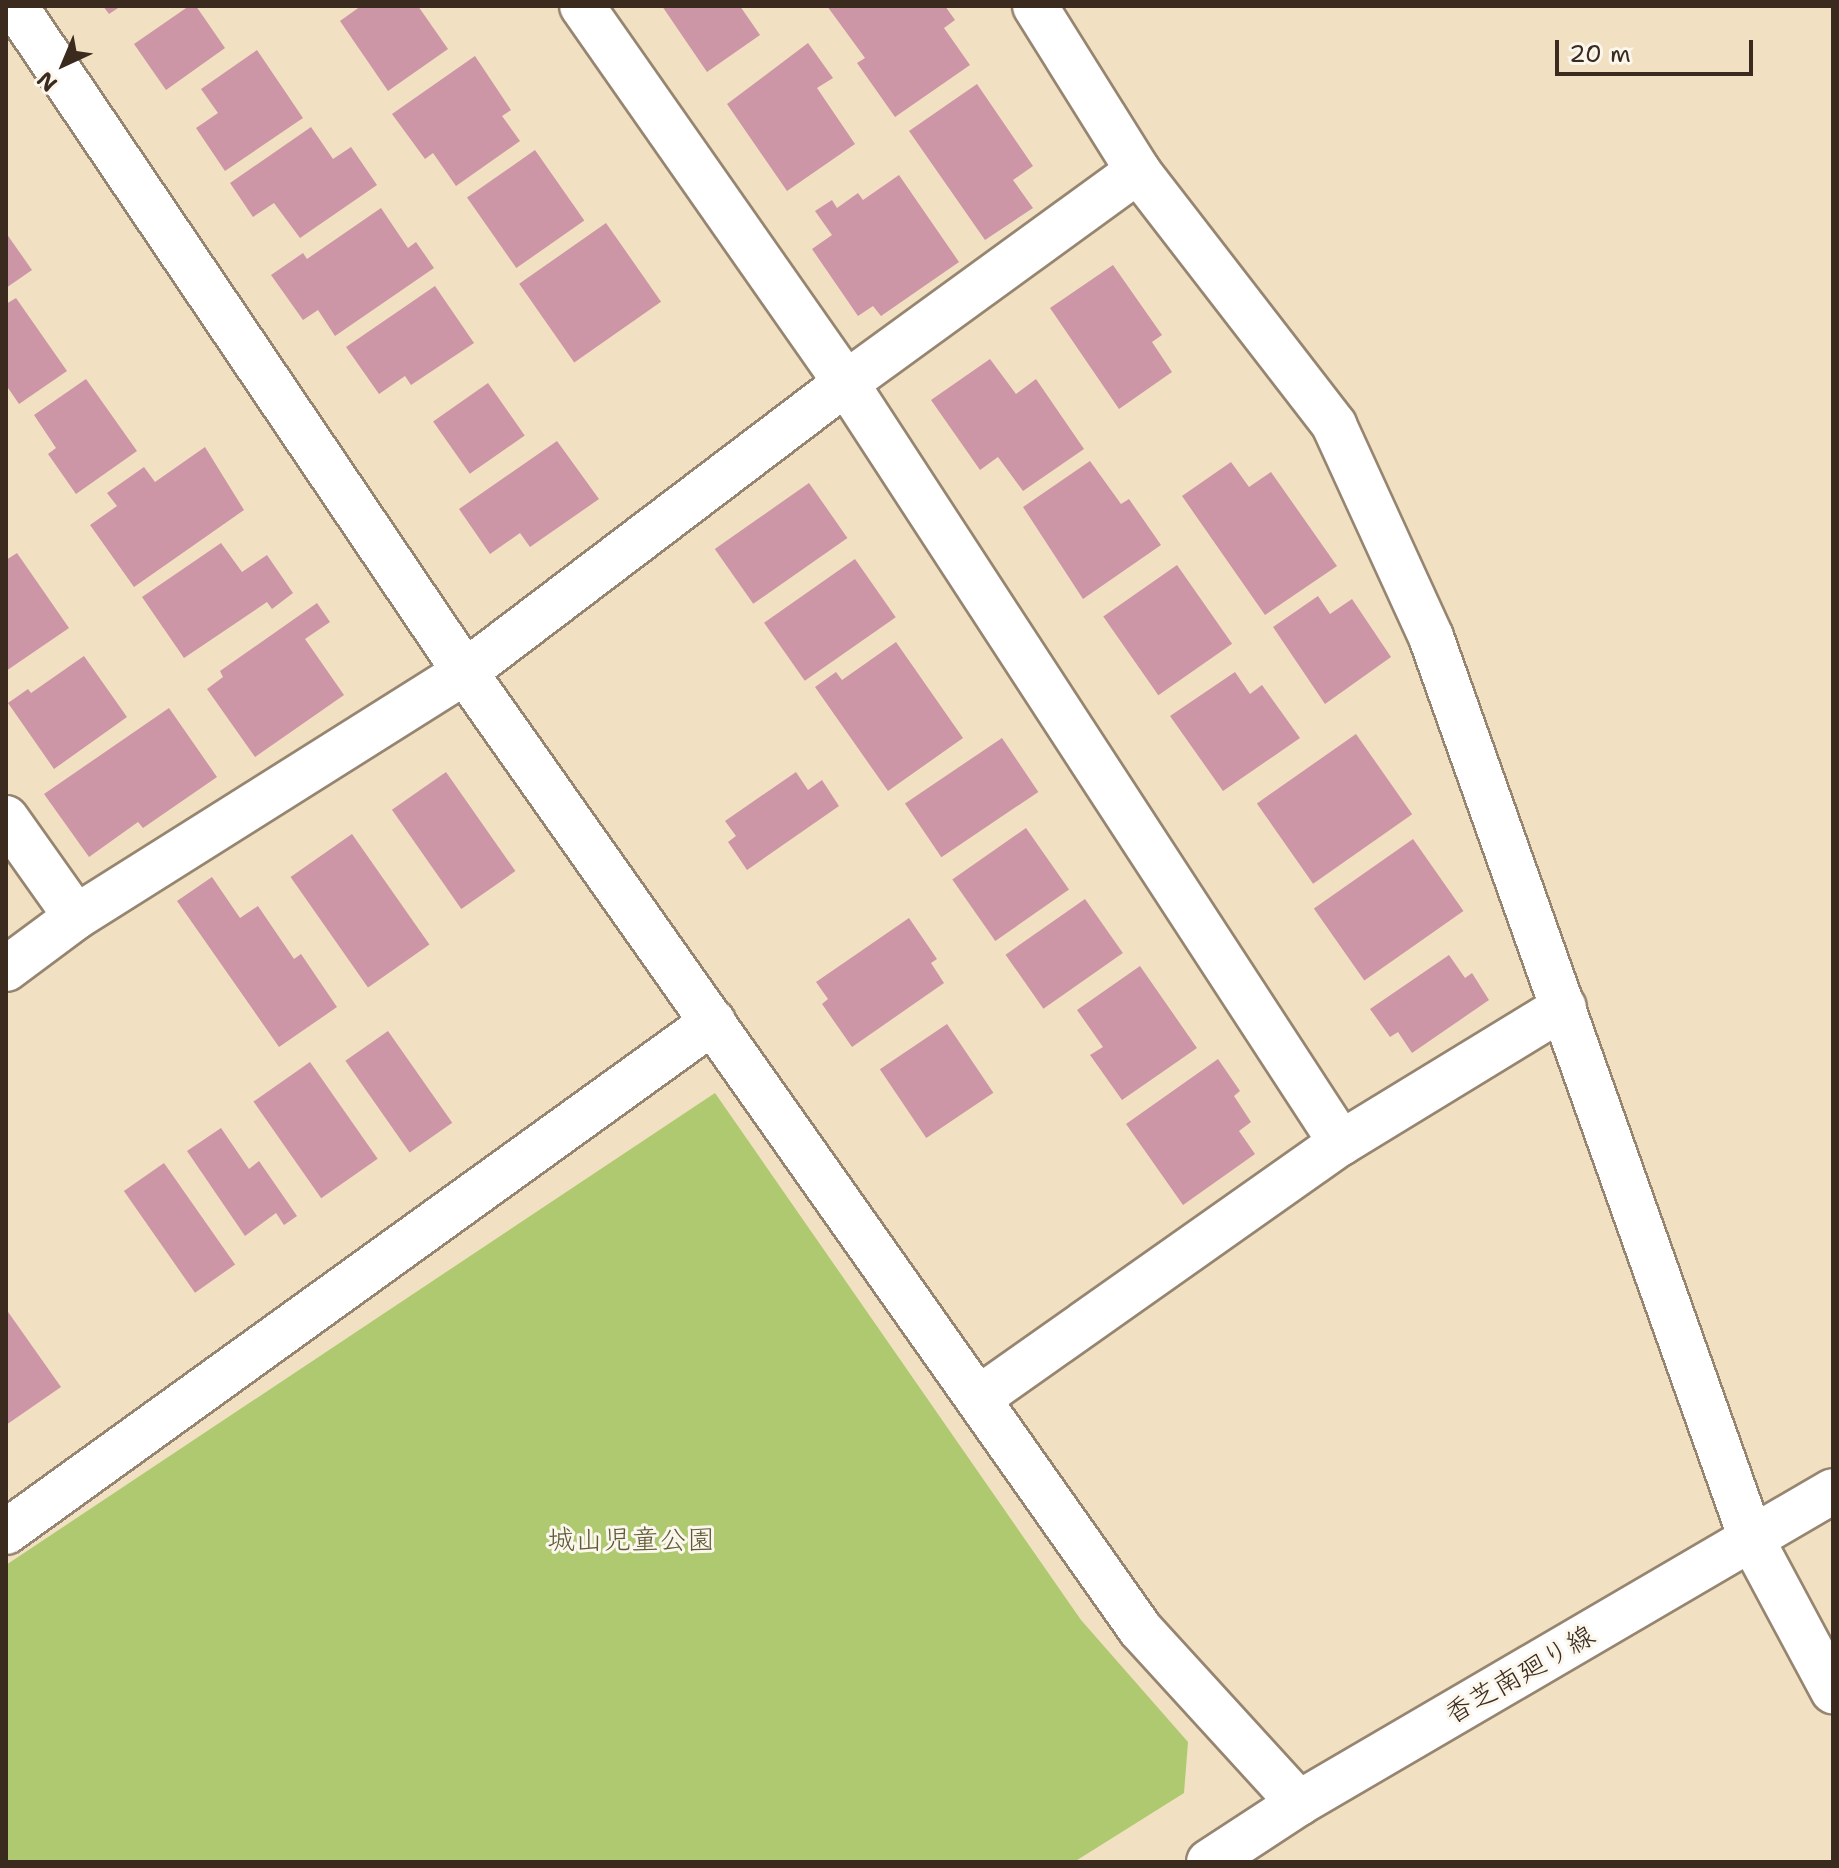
<!DOCTYPE html>
<html>
<head>
<meta charset="utf-8">
<style>
  body { margin:0 }
  #map { position:relative; width:1839px; height:1868px; overflow:hidden; background:#f1e0c1; font-family:"Shantell Sans","Klee One",sans-serif }
  div>[style] { position:absolute }
  .green>* { inset:0; background:#aec96f }
  .building>* { inset:0; background:#cd96a7; transform-origin:0 0 }
  .roads { filter:drop-shadow(2px 0 #968570) drop-shadow(-2px 0 #968570) drop-shadow(0 2px #968570) drop-shadow(0 -2px #968570) }
  .minor>* { height:44px; margin:-22px; padding:0 22px; transform-origin:22px; border-radius:22px; background:#fff }
  .tertiary>* { height:44px; margin:-22px; padding:0 22px; transform-origin:22px; border-radius:22px; background:#fff }
  span { translate:-50% -50%; white-space:nowrap; text-align:center; line-height:1.15; -webkit-text-stroke:6px #fbf7ec; paint-order:stroke }
  .park-label { font-size:28px; color:#5e5a36 }
  .street-label { font-size:28px; color:#3b2a1e }
  .frame { position:absolute; inset:0; border:8px solid #3b2a1e; pointer-events:none }
  .north { position:absolute; left:24px; top:24px; width:80px; height:80px; -webkit-text-stroke:6px #fbf7ec; paint-order:stroke; rotate:224deg; font-size:22px; font-weight:700; line-height:32px; text-align:center; color:#3b2a1e }
  .north::after { content:''; display:block; margin:auto; width:28px; height:36px; background:#3b2a1e; clip-path:polygon(50% 0,100% 100%,50% 72%,0 100%) }
  .scale { position:absolute; left:1555px; top:40px; width:198px; height:36px; box-sizing:border-box; border:4px solid #3b2a1e; border-top:0; padding-left:10px; font-size:24px; line-height:28px; white-space:nowrap; color:#3b2a1e; -webkit-text-stroke:6px #fbf7ec; paint-order:stroke }
</style>
</head>
<body>
<div id="map">
  <div class="green">
    <div style="clip-path:polygon(715px 1093px,1081px 1620px,1188px 1742px,1184px 1793px,1074px 1862px,6px 1862px,6px 1565px)"></div>
  </div>
  <div class="building">
    <div style="clip-path:polygon(103px 6px,121px 6px,109px 14px)"></div>
    <div style="clip-path:polygon(189px 6px,196px 6px,225px 48px,166px 90px,134px 44px)"></div>
    <div style="clip-path:polygon(361px 6px,418px 6px,448px 49px,388px 91px,340px 21px)"></div>
    <div style="clip-path:polygon(662px 6px,740px 6px,760px 35px,707px 72px)"></div>
    <div style="clip-path:polygon(827px 6px,945px 6px,955px 20px,944px 28px,970px 65px,895px 117px,857px 63px,865px 58px)"></div>
    <div style="clip-path:polygon(808px 43px,833px 78px,817px 88px,855px 144px,787px 191px,727px 104px)"></div>
    <div style="clip-path:polygon(257px 50px,303px 118px,225px 171px,196px 128px,218px 113px,201px 89px)"></div>
    <div style="clip-path:polygon(475px 56px,511px 110px,502px 116px,520px 141px,456px 186px,433px 153px,425px 159px,392px 114px)"></div>
    <div style="clip-path:polygon(977px 84px,1033px 166px,1013px 180px,1033px 208px,985px 240px,909px 131px)"></div>
    <div style="clip-path:polygon(311px 127px,333px 159px,351px 147px,377px 185px,300px 238px,274px 203px,253px 217px,230px 183px)"></div>
    <div style="left:535px;top:150px;width:86px;height:83px;rotate:55deg"></div>
    <div style="clip-path:polygon(899px 175px,959px 262px,881px 316px,873px 306px,858px 316px,812px 249px,832px 235px,815px 211px,832px 200px,837px 208px,858px 193px,863px 200px)"></div>
    <div style="clip-path:polygon(381px 208px,408px 248px,416px 242px,434px 268px,335px 336px,318px 310px,303px 320px,271px 275px,303px 253px,307px 259px)"></div>
    <div style="left:606px;top:223px;width:96px;height:106px;rotate:55deg"></div>
    <div style="clip-path:polygon(6px 233px,32px 270px,6px 288px)"></div>
    <div style="clip-path:polygon(1113px 265px,1162px 335px,1152px 342px,1172px 372px,1119px 409px,1050px 308px)"></div>
    <div style="clip-path:polygon(435px 286px,474px 343px,411px 385px,405px 376px,379px 394px,346px 347px)"></div>
    <div style="clip-path:polygon(16px 298px,67px 371px,19px 404px,6px 385px,6px 304px)"></div>
    <div style="clip-path:polygon(990px 359px,1016px 394px,1036px 379px,1084px 449px,1023px 491px,998px 457px,980px 470px,931px 400px)"></div>
    <div style="clip-path:polygon(86px 379px,137px 451px,76px 494px,48px 454px,56px 448px,34px 415px)"></div>
    <div style="left:488px;top:383px;width:64px;height:67px;rotate:55deg"></div>
    <div style="clip-path:polygon(557px 441px,599px 499px,530px 547px,520px 533px,490px 554px,459px 509px)"></div>
    <div style="clip-path:polygon(205px 447px,244px 510px,134px 587px,90px 525px,117px 506px,107px 493px,144px 467px,155px 482px)"></div>
    <div style="clip-path:polygon(1090px 461px,1121px 504px,1129px 499px,1161px 545px,1083px 599px,1023px 507px)"></div>
    <div style="clip-path:polygon(1231px 462px,1249px 487px,1271px 472px,1337px 566px,1265px 615px,1182px 496px)"></div>
    <div style="left:809px;top:483px;width:67px;height:115px;rotate:55deg"></div>
    <div style="clip-path:polygon(221px 543px,242px 572px,267px 555px,293px 593px,272px 609px,267px 602px,184px 658px,142px 597px)"></div>
    <div style="clip-path:polygon(17px 553px,69px 628px,6px 671px,6px 560px)"></div>
    <div style="left:855px;top:559px;width:71px;height:111px;rotate:55deg"></div>
    <div style="left:1177px;top:565px;width:96px;height:90px;rotate:55deg"></div>
    <div style="clip-path:polygon(1318px 596px,1330px 614px,1352px 599px,1391px 657px,1325px 704px,1273px 627px)"></div>
    <div style="clip-path:polygon(317px 603px,330px 622px,305px 639px,344px 695px,255px 757px,207px 689px,223px 677px,220px 671px)"></div>
    <div style="clip-path:polygon(896px 642px,963px 738px,888px 791px,815px 687px,836px 672px,842px 680px)"></div>
    <div style="clip-path:polygon(84px 656px,127px 717px,54px 769px,8px 703px,28px 689px,31px 693px)"></div>
    <div style="clip-path:polygon(1235px 672px,1250px 694px,1262px 685px,1300px 738px,1223px 791px,1170px 716px)"></div>
    <div style="clip-path:polygon(169px 708px,217px 777px,143px 828px,138px 822px,89px 857px,44px 794px)"></div>
    <div style="left:1356px;top:734px;width:98px;height:121px;rotate:55deg"></div>
    <div style="left:1002px;top:738px;width:65px;height:117px;rotate:56deg"></div>
    <div style="left:446px;top:772px;width:121px;height:66px;rotate:55deg"></div>
    <div style="clip-path:polygon(796px 772px,808px 790px,822px 780px,839px 806px,747px 870px,728px 842px,736px 836px,725px 821px)"></div>
    <div style="left:1026px;top:828px;width:75px;height:90px;rotate:55deg"></div>
    <div style="left:352px;top:834px;width:135px;height:75px;rotate:55deg"></div>
    <div style="left:1413px;top:839px;width:88px;height:121px;rotate:55deg"></div>
    <div style="clip-path:polygon(212px 877px,240px 918px,258px 906px,294px 959px,301px 954px,337px 1007px,279px 1047px,177px 901px)"></div>
    <div style="left:1085px;top:899px;width:66px;height:97px;rotate:55deg"></div>
    <div style="clip-path:polygon(909px 918px,937px 959px,931px 963px,944px 983px,852px 1047px,822px 1004px,828px 999px,816px 982px)"></div>
    <div style="clip-path:polygon(1449px 955px,1465px 978px,1472px 973px,1489px 1000px,1412px 1053px,1398px 1032px,1390px 1037px,1370px 1009px)"></div>
    <div style="clip-path:polygon(1140px 966px,1197px 1048px,1122px 1100px,1090px 1055px,1103px 1047px,1077px 1010px)"></div>
    <div style="left:947px;top:1024px;width:83px;height:81px;rotate:56deg"></div>
    <div style="left:388px;top:1031px;width:112px;height:52px;rotate:55deg"></div>
    <div style="clip-path:polygon(1218px 1059px,1240px 1091px,1234px 1096px,1251px 1122px,1239px 1131px,1255px 1154px,1183px 1205px,1126px 1124px)"></div>
    <div style="left:310px;top:1062px;width:118px;height:69px;rotate:55deg"></div>
    <div style="clip-path:polygon(221px 1128px,249px 1169px,259px 1161px,297px 1216px,284px 1225px,276px 1213px,245px 1236px,187px 1151px)"></div>
    <div style="left:164px;top:1163px;width:124px;height:49px;rotate:55deg"></div>
    <div style="clip-path:polygon(6px 1309px,61px 1387px,6px 1425px)"></div>
  </div>
  <div class="roads">
    <div class="minor">
      <div style="left:15px;top:6px;width:804px;rotate:55.95deg"></div>
      <div style="left:465px;top:672px;width:1171px;rotate:54.8deg"></div>
      <div style="left:1140px;top:1629px;width:236px;rotate:47.6deg"></div>
      <div style="left:582px;top:6px;width:460px;rotate:55deg"></div>
      <div style="left:846px;top:383px;width:907px;rotate:56.92deg"></div>
      <div style="left:1035px;top:6px;width:195px;rotate:58deg"></div>
      <div style="left:1138px;top:171px;width:321px;rotate:52.3deg"></div>
      <div style="left:1334px;top:425px;width:233px;rotate:65.4deg"></div>
      <div style="left:1431px;top:637px;width:956px;rotate:70.45deg"></div>
      <div style="left:1751px;top:1538px;width:174px;rotate:61.8deg"></div>
      <div style="left:6px;top:818px;width:121px;rotate:54.7deg"></div>
      <div style="left:6px;top:969px;width:87px;rotate:-36.6deg"></div>
      <div style="left:76px;top:917px;width:460px;rotate:-32.2deg"></div>
      <div style="left:465px;top:672px;width:478px;rotate:-37.2deg"></div>
      <div style="left:846px;top:383px;width:361px;rotate:-36deg"></div>
      <div style="left:979px;top:1398px;width:443px;rotate:-35.2deg"></div>
      <div style="left:1341px;top:1143px;width:261px;rotate:-31.4deg"></div>
      <div style="left:6px;top:1532px;width:872px;rotate:-35.81deg"></div>
    </div>
    <div class="tertiary">
      <div style="left:1209px;top:1862px;width:108px;rotate:-33.2deg"></div>
      <div style="left:1299px;top:1803px;width:618px;rotate:-30.3deg"></div>
    </div>
  </div>
  <div class="park-label">
    <span style="left:631px;top:1539px">城山児童公園</span>
  </div>
  <div class="street-label">
    <span style="left:1519px;top:1674px;rotate:-30deg">香芝南廻り線</span>
  </div>
  <div class="frame"></div>
  <div class="north">N</div>
  <div class="scale">20 m</div>
</div>
</body>
</html>
